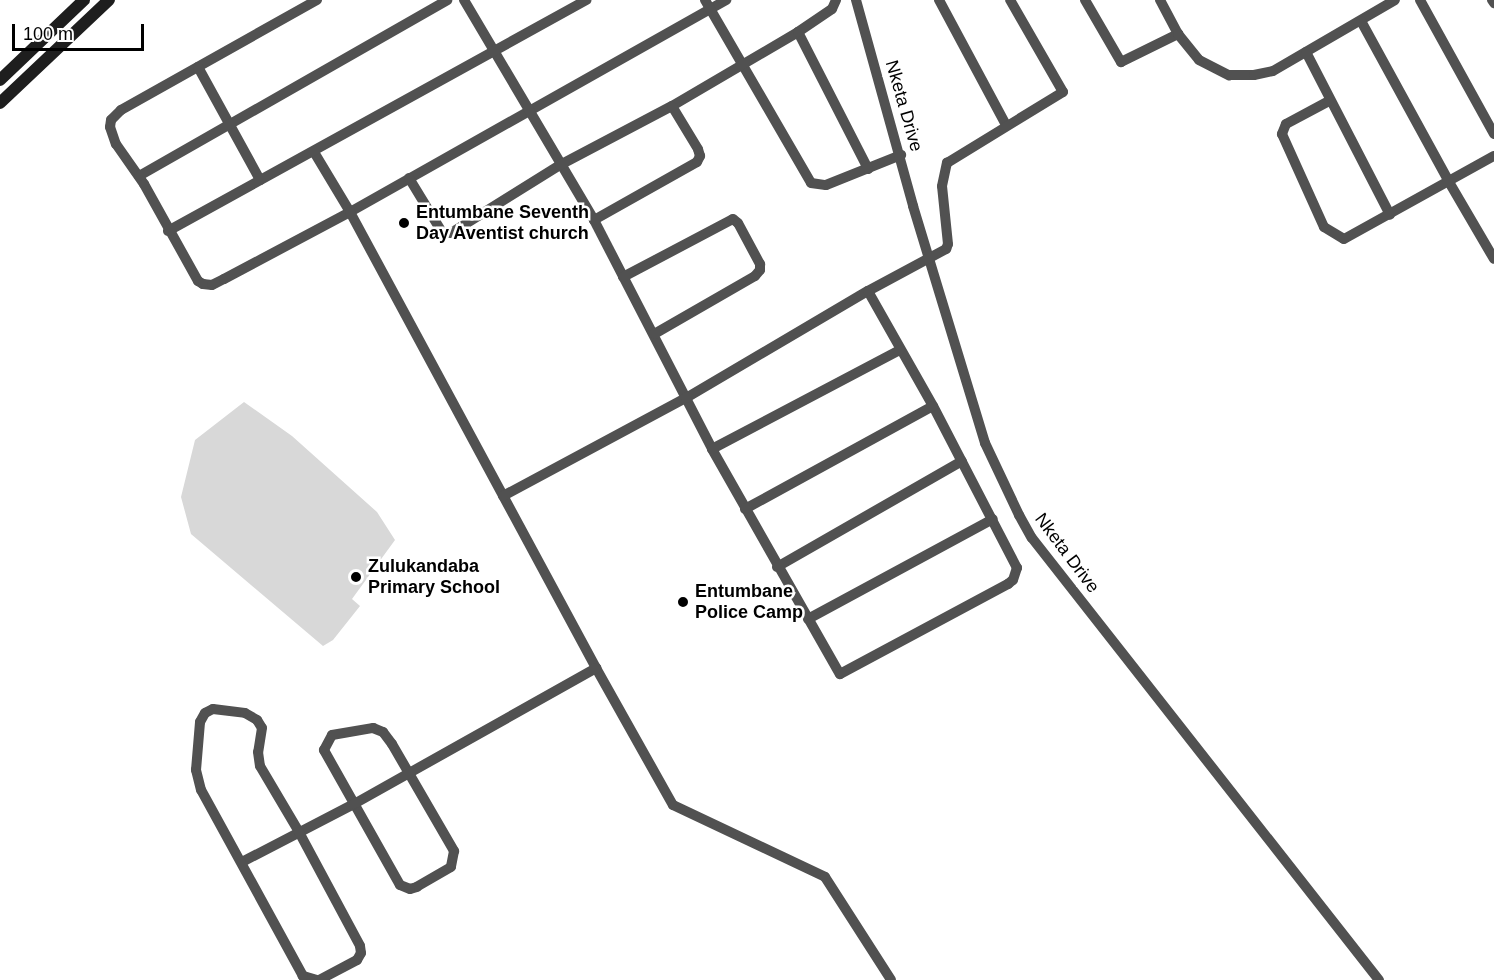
<!DOCTYPE html>
<html>
<head>
<meta charset="utf-8">
<style>
  body { margin:0 }
  #map { position:relative; width:1494px; height:980px; overflow:hidden; background:#fff; font-family:Arial,sans-serif }
  div>[style] { position:absolute }
  .green>* { inset:0; background:#d8d8d8 }
  .street>* { height:10px; margin:-5px; padding:0 5px; transform-origin:5px; border-radius:5px; background:#515151 }
  .secondary>* { height:12px; margin:-6px; padding:0 6px; transform-origin:6px; border-radius:6px; background:#1e1e1e }
  .dots>* { width:16px; height:16px; translate:-50% -50%; box-sizing:border-box; border:3px solid #fff; border-radius:50% }
  span { translate:-50% -50%; white-space:nowrap; text-align:center; line-height:1.15; -webkit-text-stroke:5px #fff; paint-order:stroke }
  .street-label { font-size:18px; color:#000 }
  .poi-label { font-size:18px; color:#000; font-weight:700 }
  .left { translate:0 -50%; text-align:left }
  .scale { position:absolute; left:12px; top:24px; width:132px; height:27px; box-sizing:border-box; border:3px solid #000; border-top:0; padding-left:8px; font-size:18px; line-height:21px; white-space:nowrap; color:#000; -webkit-text-stroke:4px #fff; paint-order:stroke }
</style>
</head>
<body>
<div id="map">
  <div class="green">
    <div style="clip-path:polygon(244px 402px,292px 436px,377px 512px,395px 540px,352px 599px,360px 606px,333px 640px,323px 646px,191px 534px,181px 497px,195px 440px)"></div>
  </div>
  <div class="street">
    <div style="left:317px;top:0;width:225px;rotate:150.7deg"></div>
    <div style="left:121px;top:110px;width:14px;rotate:135deg"></div>
    <div style="left:111px;top:120px;width:7px;rotate:98deg"></div>
    <div style="left:110px;top:127px;width:18px;rotate:71deg"></div>
    <div style="left:116px;top:144px;width:49px;rotate:55deg"></div>
    <div style="left:144px;top:184px;width:111px;rotate:60.9deg"></div>
    <div style="left:198px;top:281px;width:6px;rotate:31deg"></div>
    <div style="left:203px;top:284px;width:9px;rotate:6deg"></div>
    <div style="left:212px;top:285px;width:13px;rotate:-27deg"></div>
    <div style="left:224px;top:279px;width:143px;rotate:-28deg"></div>
    <div style="left:350px;top:212px;width:432px;rotate:-29.4deg"></div>
    <div style="left:464px;top:0;width:256px;rotate:59.4deg"></div>
    <div style="left:594px;top:220px;width:258px;rotate:62.7deg"></div>
    <div style="left:712px;top:449px;width:259px;rotate:60.4deg"></div>
    <div style="left:840px;top:674px;width:191px;rotate:-28.2deg"></div>
    <div style="left:1008px;top:584px;width:6px;rotate:-39deg"></div>
    <div style="left:1013px;top:580px;width:13px;rotate:-72deg"></div>
    <div style="left:1017px;top:568px;width:182px;rotate:-117.4deg"></div>
    <div style="left:933px;top:406px;width:132px;rotate:-119.5deg"></div>
    <div style="left:705px;top:0;width:211px;rotate:59.9deg"></div>
    <div style="left:811px;top:183px;width:15px;rotate:8deg"></div>
    <div style="left:826px;top:185px;width:81px;rotate:-21.8deg"></div>
    <div style="left:856px;top:0;width:214px;rotate:74.5deg"></div>
    <div style="left:913px;top:206px;width:248px;rotate:73.1deg"></div>
    <div style="left:985px;top:443px;width:80px;rotate:64.7deg"></div>
    <div style="left:1019px;top:515px;width:26px;rotate:61deg"></div>
    <div style="left:1032px;top:538px;width:562px;rotate:51.87deg"></div>
    <div style="left:939px;top:0;width:142px;rotate:61.8deg"></div>
    <div style="left:1085px;top:0;width:72px;rotate:59.9deg"></div>
    <div style="left:1121px;top:62px;width:64px;rotate:-26.2deg"></div>
    <div style="left:1160px;top:0;width:38px;rotate:62deg"></div>
    <div style="left:1178px;top:34px;width:33px;rotate:51deg"></div>
    <div style="left:1199px;top:60px;width:34px;rotate:27deg"></div>
    <div style="left:1229px;top:75px;width:25px"></div>
    <div style="left:1254px;top:75px;width:19px;rotate:-12deg"></div>
    <div style="left:1273px;top:71px;width:141px;rotate:-30.2deg"></div>
    <div style="left:1420px;top:0;width:153px;rotate:61.1deg"></div>
    <div style="left:1492px;top:0;width:4px;rotate:56deg"></div>
    <div style="left:1361px;top:21px;width:183px;rotate:61.3deg"></div>
    <div style="left:1449px;top:182px;width:89px;rotate:59.7deg"></div>
    <div style="left:798px;top:32px;width:154px;rotate:62.9deg"></div>
    <div style="left:1306px;top:52px;width:183px;rotate:62.7deg"></div>
    <div style="left:198px;top:67px;width:129px;rotate:61.2deg"></div>
    <div style="left:1329px;top:101px;width:49px;rotate:151.9deg"></div>
    <div style="left:1286px;top:124px;width:11px;rotate:112deg"></div>
    <div style="left:1282px;top:134px;width:102px;rotate:65.7deg"></div>
    <div style="left:1324px;top:227px;width:23px;rotate:31deg"></div>
    <div style="left:1344px;top:239px;width:171px;rotate:-29deg"></div>
    <div style="left:314px;top:152px;width:70px;rotate:59deg"></div>
    <div style="left:350px;top:212px;width:518px;rotate:61.65deg"></div>
    <div style="left:596px;top:668px;width:157px;rotate:60.7deg"></div>
    <div style="left:673px;top:805px;width:168px;rotate:25.3deg"></div>
    <div style="left:825px;top:877px;width:122px;rotate:57.3deg"></div>
    <div style="left:139px;top:176px;width:355px;rotate:-29.7deg"></div>
    <div style="left:409px;top:178px;width:63px;rotate:58.6deg"></div>
    <div style="left:442px;top:232px;width:9px;rotate:6deg"></div>
    <div style="left:451px;top:233px;width:128px;rotate:-32deg"></div>
    <div style="left:560px;top:165px;width:127px;rotate:-27.8deg"></div>
    <div style="left:672px;top:106px;width:146px;rotate:-30.4deg"></div>
    <div style="left:798px;top:32px;width:41px;rotate:-34.1deg"></div>
    <div style="left:832px;top:9px;width:10px;rotate:-66deg"></div>
    <div style="left:594px;top:220px;width:118px;rotate:-29.4deg"></div>
    <div style="left:697px;top:162px;width:7px;rotate:-63deg"></div>
    <div style="left:700px;top:156px;width:7px;rotate:-106deg"></div>
    <div style="left:698px;top:149px;width:50px;rotate:-121.2deg"></div>
    <div style="left:168px;top:231px;width:478px;rotate:-28.9deg"></div>
    <div style="left:623px;top:277px;width:124px;rotate:-27.8deg"></div>
    <div style="left:733px;top:219px;width:6px;rotate:39deg"></div>
    <div style="left:738px;top:223px;width:47px;rotate:61.8deg"></div>
    <div style="left:760px;top:264px;width:6px;rotate:90deg"></div>
    <div style="left:760px;top:270px;width:8px;rotate:130deg"></div>
    <div style="left:755px;top:276px;width:116px;rotate:150.1deg"></div>
    <div style="left:712px;top:449px;width:212px;rotate:-27.8deg"></div>
    <div style="left:503px;top:496px;width:208px;rotate:-28.2deg"></div>
    <div style="left:686px;top:398px;width:211px;rotate:-30.5deg"></div>
    <div style="left:868px;top:291px;width:89px;rotate:-28.3deg"></div>
    <div style="left:946px;top:249px;width:5px;rotate:-68deg"></div>
    <div style="left:948px;top:244px;width:58px;rotate:-95.9deg"></div>
    <div style="left:942px;top:186px;width:24px;rotate:-78deg"></div>
    <div style="left:947px;top:163px;width:136px;rotate:-31.5deg"></div>
    <div style="left:1063px;top:92px;width:106px;rotate:-119.9deg"></div>
    <div style="left:745px;top:509px;width:214px;rotate:-28.7deg"></div>
    <div style="left:777px;top:567px;width:213px;rotate:-29.8deg"></div>
    <div style="left:808px;top:619px;width:210px;rotate:-28.4deg"></div>
    <div style="left:373px;top:728px;width:11px;rotate:22deg"></div>
    <div style="left:383px;top:732px;width:15px;rotate:53deg"></div>
    <div style="left:392px;top:744px;width:124px;rotate:59.9deg"></div>
    <div style="left:454px;top:851px;width:16px;rotate:101deg"></div>
    <div style="left:451px;top:867px;width:39px;rotate:150deg"></div>
    <div style="left:417px;top:887px;width:7px;rotate:164deg"></div>
    <div style="left:410px;top:889px;width:11px;rotate:-158deg"></div>
    <div style="left:400px;top:885px;width:155px;rotate:-119.4deg"></div>
    <div style="left:324px;top:750px;width:17px;rotate:-62deg"></div>
    <div style="left:332px;top:735px;width:42px;rotate:-9.7deg"></div>
    <div style="left:242px;top:862px;width:126px;rotate:-27.4deg"></div>
    <div style="left:354px;top:804px;width:278px;rotate:-29.3deg"></div>
    <div style="left:317px;top:980px;width:15px;rotate:-164deg"></div>
    <div style="left:303px;top:976px;width:212px;rotate:-118.7deg"></div>
    <div style="left:201px;top:790px;width:21px;rotate:-104deg"></div>
    <div style="left:196px;top:770px;width:48px;rotate:-85.2deg"></div>
    <div style="left:200px;top:722px;width:10px;rotate:-61deg"></div>
    <div style="left:205px;top:713px;width:9px;rotate:-27deg"></div>
    <div style="left:213px;top:709px;width:32px;rotate:7deg"></div>
    <div style="left:245px;top:713px;width:14px;rotate:30deg"></div>
    <div style="left:257px;top:720px;width:9px;rotate:58deg"></div>
    <div style="left:262px;top:728px;width:24px;rotate:99deg"></div>
    <div style="left:258px;top:752px;width:14px;rotate:82deg"></div>
    <div style="left:260px;top:766px;width:77px;rotate:59.4deg"></div>
    <div style="left:299px;top:832px;width:129px;rotate:61.8deg"></div>
    <div style="left:360px;top:946px;width:7px;rotate:82deg"></div>
    <div style="left:361px;top:953px;width:8px;rotate:120deg"></div>
    <div style="left:357px;top:960px;width:43px;rotate:152.2deg"></div>
  </div>
  <div class="secondary">
    <div style="left:0;top:80px;width:116px;rotate:-43.6deg"></div>
    <div style="left:0;top:103px;width:150px;rotate:-43.4deg"></div>
  </div>
  <div class="dots">
    <div style="left:404px;top:223px;background:#000"></div>
    <div style="left:356px;top:577px;background:#000"></div>
    <div style="left:683px;top:602px;background:#000"></div>
  </div>
  <div class="street-label">
    <span style="left:904px;top:106px;rotate:74deg">Nketa Drive</span>
    <span style="left:1067px;top:553px;rotate:53deg">Nketa Drive</span>
  </div>
  <div class="poi-label">
    <span class="left" style="left:416px;top:223px">Entumbane Seventh<br>Day Aventist church</span>
    <span class="left" style="left:368px;top:577px">Zulukandaba<br>Primary School</span>
    <span class="left" style="left:695px;top:602px">Entumbane<br>Police Camp</span>
  </div>
  <div class="scale">100 m</div>
</div>
</body>
</html>
